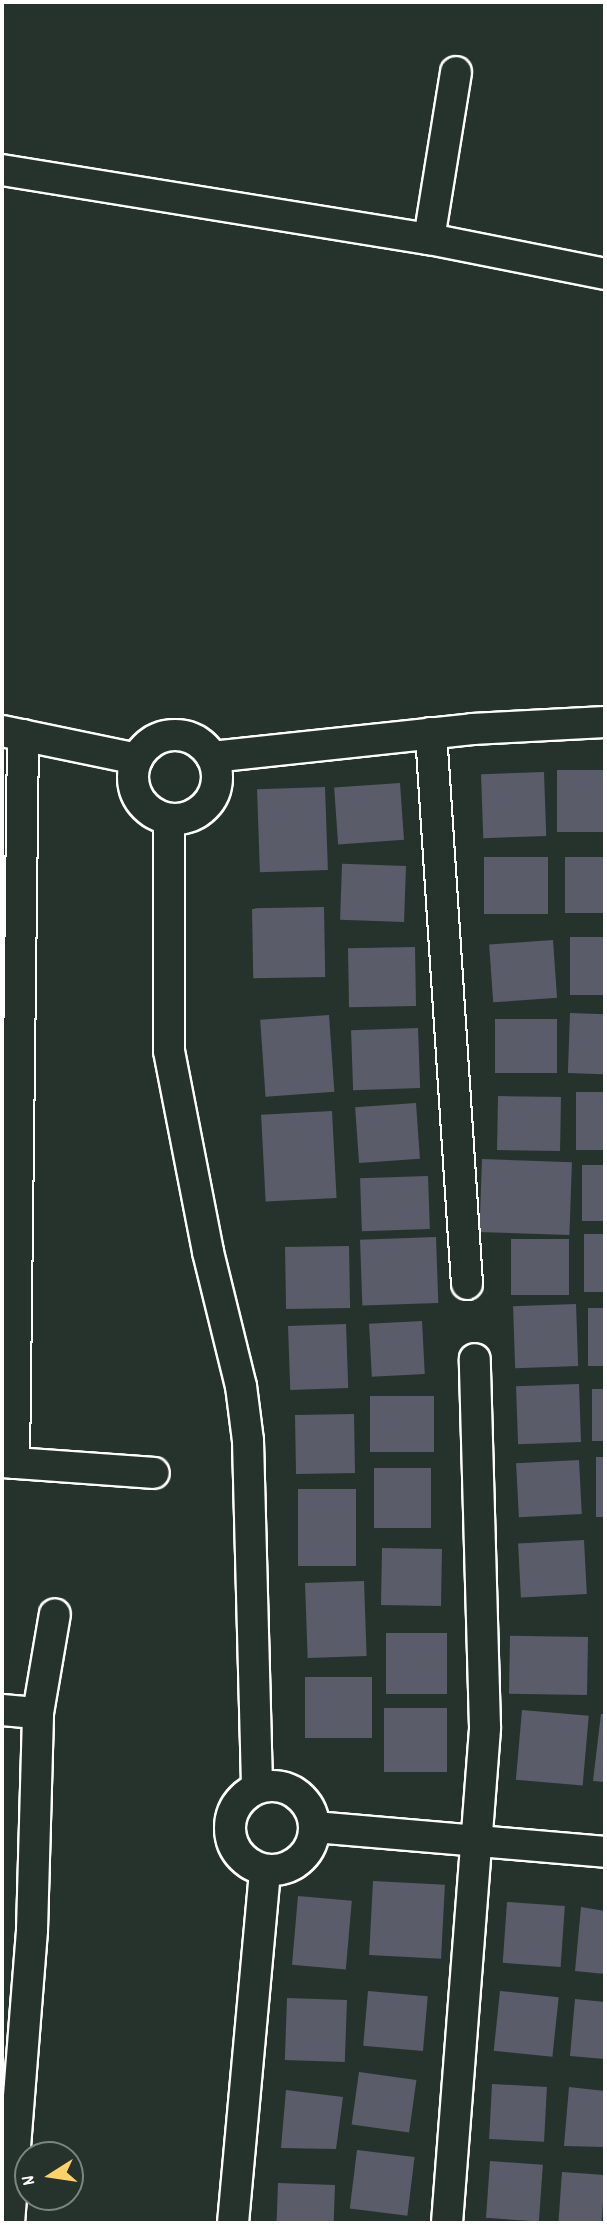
<!DOCTYPE html>
<html>
<head>
<meta charset="utf-8">
<style>
  body { margin:0 }
  #map { position:relative; width:607px; height:2225px; overflow:hidden; background:#26332d; font-family:Dekko,sans-serif }
  div>[style] { position:absolute }
  .building>* { inset:0; background:#5b5c69; transform-origin:0 0 }
  .roads { filter:drop-shadow(2px 0 #fff) drop-shadow(-2px 0 #fff) drop-shadow(0 2px #fff) drop-shadow(0 -2px #fff) }
  .minor>* { height:30px; margin:-15px; padding:0 15px; transform-origin:15px; border-radius:15px; background:#26332d }
  .minor>.ring { margin:-15px; padding:0; box-sizing:content-box; background:none; border:30px solid #26332d; border-radius:50% }
  span { translate:-50% -50%; white-space:nowrap; text-align:center; line-height:1.15; -webkit-text-stroke:6px #26332d; paint-order:stroke }
  .frame { position:absolute; inset:0; border:4px solid #fff; pointer-events:none }
  .north { position:absolute; left:14px; top:2141px; width:70px; height:70px; box-sizing:border-box; background:#26332d; border:2px solid #7d8581; border-radius:50%; rotate:258deg; font-size:19px; font-weight:700; line-height:28px; text-align:center; color:#fff }
  .north::after { content:''; display:block; margin:auto; width:24px; height:32px; background:#ffd166; clip-path:polygon(50% 0,100% 100%,50% 72%,0 100%) }
</style>
</head>
<body>
<div id="map">
  <div class="building">
    <div style="left:605px;top:770px;width:62px;height:48px;rotate:90deg"></div>
    <div style="left:544px;top:772px;width:64px;height:63px;rotate:88deg"></div>
    <div style="left:400px;top:783px;width:57px;height:66px;rotate:86deg"></div>
    <div style="left:325px;top:787px;width:83px;height:68px;rotate:88deg"></div>
    <div style="left:548px;top:857px;width:57px;height:64px;rotate:90deg"></div>
    <div style="left:565px;top:857px;width:40px;height:56px"></div>
    <div style="left:406px;top:866px;width:56px;height:64px;rotate:92deg"></div>
    <div style="left:324px;top:907px;width:70px;height:72px;rotate:89deg"></div>
    <div style="left:570px;top:937px;width:35px;height:58px"></div>
    <div style="left:553px;top:940px;width:58px;height:64px;rotate:86deg"></div>
    <div style="left:415px;top:947px;width:59px;height:67px;rotate:89deg"></div>
    <div style="left:570px;top:1013px;width:35px;height:60px;rotate:2deg"></div>
    <div style="left:329px;top:1015px;width:77px;height:69px;rotate:86deg"></div>
    <div style="left:557px;top:1019px;width:54px;height:62px;rotate:90deg"></div>
    <div style="left:418px;top:1028px;width:60px;height:67px;rotate:88deg"></div>
    <div style="left:605px;top:1092px;width:58px;height:29px;rotate:90deg"></div>
    <div style="left:498px;top:1096px;width:63px;height:54px;rotate:1deg"></div>
    <div style="left:416px;top:1103px;width:56px;height:61px;rotate:86deg"></div>
    <div style="left:332px;top:1111px;width:87px;height:71px;rotate:87deg"></div>
    <div style="left:482px;top:1159px;width:90px;height:73px;rotate:2deg"></div>
    <div style="left:605px;top:1165px;width:56px;height:23px;rotate:90deg"></div>
    <div style="left:428px;top:1176px;width:53px;height:68px;rotate:88deg"></div>
    <div style="left:584px;top:1234px;width:21px;height:58px"></div>
    <div style="left:436px;top:1237px;width:66px;height:76px;rotate:88deg"></div>
    <div style="left:511px;top:1239px;width:58px;height:56px"></div>
    <div style="left:349px;top:1246px;width:62px;height:64px;rotate:89deg"></div>
    <div style="left:576px;top:1304px;width:62px;height:63px;rotate:88deg"></div>
    <div style="left:588px;top:1308px;width:17px;height:58px"></div>
    <div style="left:422px;top:1321px;width:53px;height:53px;rotate:87deg"></div>
    <div style="left:346px;top:1324px;width:64px;height:58px;rotate:88deg"></div>
    <div style="left:579px;top:1384px;width:58px;height:63px;rotate:88deg"></div>
    <div style="left:592px;top:1389px;width:13px;height:52px"></div>
    <div style="left:370px;top:1396px;width:64px;height:56px"></div>
    <div style="left:354px;top:1414px;width:59px;height:59px;rotate:89deg"></div>
    <div style="left:596px;top:1457px;width:9px;height:60px"></div>
    <div style="left:579px;top:1460px;width:54px;height:63px;rotate:87deg"></div>
    <div style="left:374px;top:1468px;width:57px;height:60px"></div>
    <div style="left:298px;top:1489px;width:58px;height:77px"></div>
    <div style="left:584px;top:1540px;width:54px;height:66px;rotate:87deg"></div>
    <div style="left:382px;top:1548px;width:60px;height:57px;rotate:1deg"></div>
    <div style="left:364px;top:1581px;width:75px;height:59px;rotate:88deg"></div>
    <div style="left:386px;top:1633px;width:61px;height:61px"></div>
    <div style="left:588px;top:1637px;width:58px;height:78px;rotate:91deg"></div>
    <div style="left:305px;top:1677px;width:67px;height:61px"></div>
    <div style="left:384px;top:1708px;width:63px;height:64px"></div>
    <div style="left:522px;top:1710px;width:67px;height:70px;rotate:5deg"></div>
    <div style="clip-path:polygon(601px 1714px,605px 1714px,605px 1782px,593px 1781px)"></div>
    <div style="left:373px;top:1881px;width:72px;height:74px;rotate:3deg"></div>
    <div style="left:298px;top:1896px;width:54px;height:69px;rotate:5deg"></div>
    <div style="left:507px;top:1902px;width:58px;height:61px;rotate:4deg"></div>
    <div style="clip-path:polygon(581px 1907px,605px 1911px,605px 1974px,575px 1971px)"></div>
    <div style="left:368px;top:1991px;width:60px;height:55px;rotate:5deg"></div>
    <div style="left:500px;top:1991px;width:59px;height:60px;rotate:6deg"></div>
    <div style="left:287px;top:1998px;width:60px;height:62px;rotate:2deg"></div>
    <div style="clip-path:polygon(575px 1999px,605px 2002px,605px 2059px,570px 2056px)"></div>
    <div style="left:359px;top:2072px;width:58px;height:53px;rotate:8deg"></div>
    <div style="left:492px;top:2084px;width:55px;height:55px;rotate:3deg"></div>
    <div style="clip-path:polygon(569px 2087px,605px 2091px,605px 2147px,564px 2146px)"></div>
    <div style="clip-path:polygon(286px 2090px,343px 2097px,336px 2149px,281px 2148px)"></div>
    <div style="left:357px;top:2150px;width:58px;height:59px;rotate:7deg"></div>
    <div style="left:490px;top:2161px;width:53px;height:57px;rotate:4deg"></div>
    <div style="left:562px;top:2172px;width:43px;height:51px;rotate:4deg"></div>
    <div style="left:278px;top:2183px;width:57px;height:40px;rotate:2deg"></div>
  </div>
  <div class="roads">
    <div class="minor">
      <div style="left:2px;top:170px;width:433px;rotate:9.2deg"></div>
      <div style="left:429px;top:239px;width:179px;rotate:11.2deg"></div>
      <div style="left:429px;top:239px;width:169px;rotate:-80.8deg"></div>
      <div style="left:2px;top:731px;width:138px;rotate:11.7deg"></div>
      <div style="left:431px;top:733px;width:552px;rotate:86.26deg"></div>
      <div class="ring" style="left:133px;top:735px;width:54px;height:54px"></div>
      <div style="left:212px;top:757px;width:262px;rotate:-6.1deg"></div>
      <div style="left:472px;top:729px;width:133px;rotate:-3deg"></div>
      <div style="left:169px;top:819px;width:232px;rotate:90deg"></div>
      <div style="left:169px;top:1051px;width:205px;rotate:79deg"></div>
      <div style="left:208px;top:1252px;width:138px;rotate:76.2deg"></div>
      <div style="left:241px;top:1386px;width:55px;rotate:82.7deg"></div>
      <div style="left:248px;top:1441px;width:346px;rotate:88.5deg"></div>
      <div style="left:2px;top:1462px;width:152px;rotate:4.1deg"></div>
      <div style="left:14px;top:1463px;width:728px;rotate:-89.29deg"></div>
      <div style="left:2px;top:1710px;width:36px;rotate:5deg"></div>
      <div class="ring" style="left:230px;top:1786px;width:54px;height:54px"></div>
      <div style="left:315px;top:1827px;width:291px;rotate:4.9deg"></div>
      <div style="left:9px;top:2223px;width:294px;rotate:-85.5deg"></div>
      <div style="left:32px;top:1930px;width:217px;rotate:-88.4deg"></div>
      <div style="left:38px;top:1713px;width:100px;rotate:-80.3deg"></div>
      <div style="left:233px;top:2223px;width:354px;rotate:-84.8deg"></div>
      <div style="left:447px;top:2223px;width:497px;rotate:-85.6deg"></div>
      <div style="left:485px;top:1727px;width:368px;rotate:-91.6deg"></div>
    </div>
  </div>
  <div class="frame"></div>
  <div class="north">N</div>
</div>
</body>
</html>
